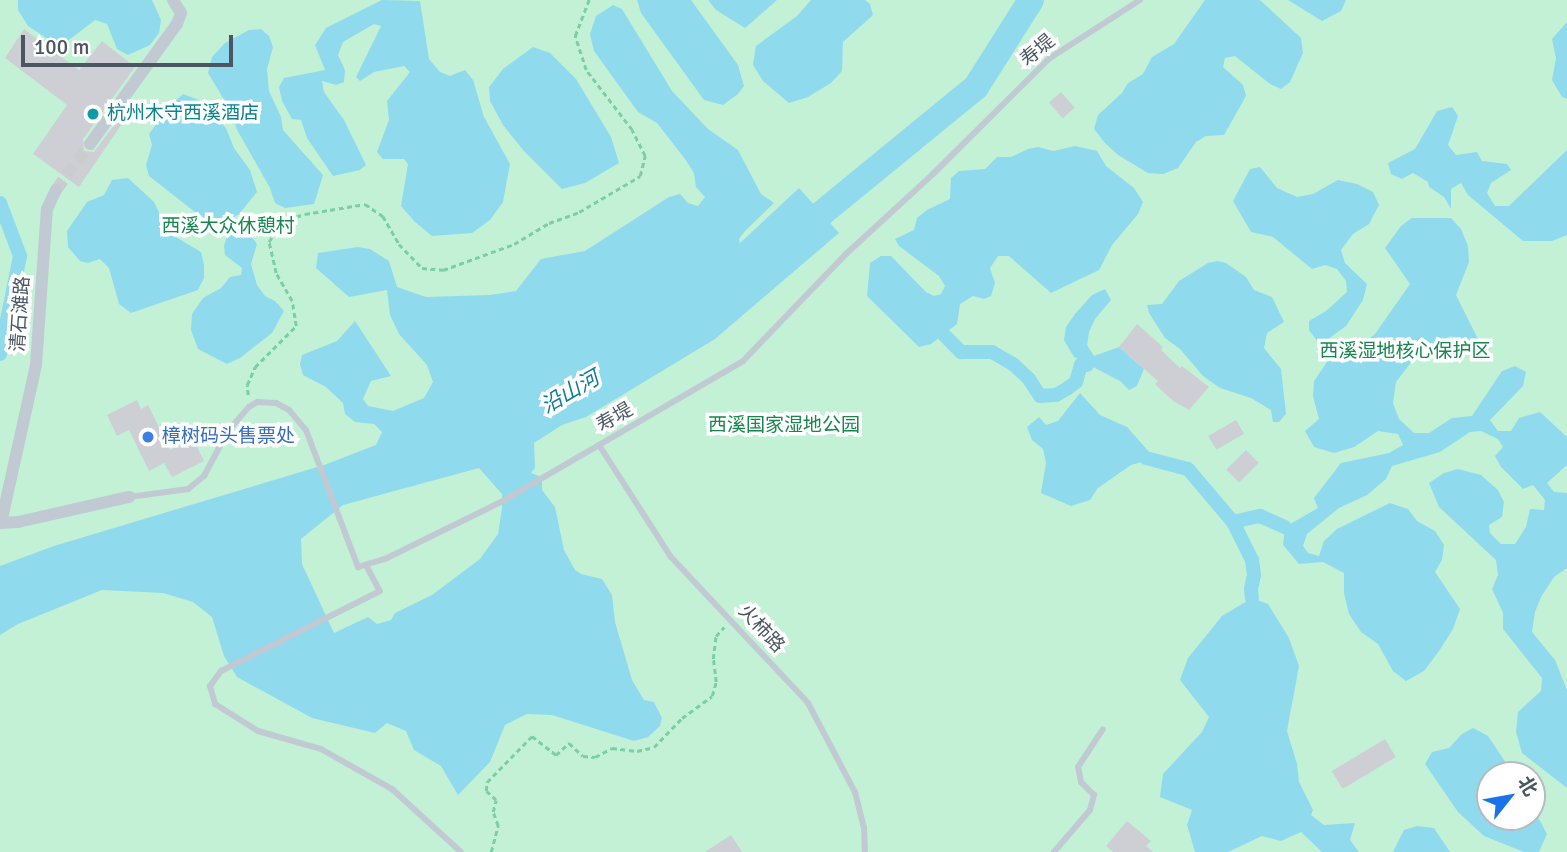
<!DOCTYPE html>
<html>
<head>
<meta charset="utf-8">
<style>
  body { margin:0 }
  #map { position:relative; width:1567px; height:852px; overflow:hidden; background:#f5f3f3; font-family:Signika,"Noto Sans SC",sans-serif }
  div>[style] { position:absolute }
  .green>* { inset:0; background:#c3f1d5 }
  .water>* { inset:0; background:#90daee }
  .canal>* { height:14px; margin:-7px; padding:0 7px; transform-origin:7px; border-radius:7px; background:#90daee }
  .river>* { height:26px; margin:-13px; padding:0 13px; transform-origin:13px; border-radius:13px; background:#90daee }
  .building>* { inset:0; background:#cdcfd5; transform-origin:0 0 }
  .street-tunnel>* { height:12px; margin-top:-6px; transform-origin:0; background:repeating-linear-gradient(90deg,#caccce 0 12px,transparent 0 18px) }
  .path>* { height:2.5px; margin-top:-1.25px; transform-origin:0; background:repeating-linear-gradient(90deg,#7ad0a6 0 5px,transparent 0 8.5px) }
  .lane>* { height:6px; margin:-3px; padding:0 3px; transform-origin:3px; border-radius:3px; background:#c1cad2 }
  .street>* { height:12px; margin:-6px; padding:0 6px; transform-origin:6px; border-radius:6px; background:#c1cad2 }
  .dots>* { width:19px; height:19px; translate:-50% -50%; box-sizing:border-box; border:4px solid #fff; border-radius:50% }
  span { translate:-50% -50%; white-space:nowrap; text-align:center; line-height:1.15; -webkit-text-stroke:7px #fff; paint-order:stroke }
  .street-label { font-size:19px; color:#4a5661 }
  .culture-label { font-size:19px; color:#0d838f }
  .left { translate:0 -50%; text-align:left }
  .park-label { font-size:19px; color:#17864f }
  .shop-label { font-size:19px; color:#366cbe }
  .water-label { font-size:21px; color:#0c7c9b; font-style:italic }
  .north { position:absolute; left:1476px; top:761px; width:70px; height:70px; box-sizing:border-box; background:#fff; border:2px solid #b7bbc0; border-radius:50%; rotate:59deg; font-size:19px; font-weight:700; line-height:28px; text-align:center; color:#4a5661 }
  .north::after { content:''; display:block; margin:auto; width:24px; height:32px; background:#1a73e8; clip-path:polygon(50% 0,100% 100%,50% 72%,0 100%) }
  .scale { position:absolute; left:21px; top:35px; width:212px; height:32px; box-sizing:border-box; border:4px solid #4a5661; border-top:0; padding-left:9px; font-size:21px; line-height:24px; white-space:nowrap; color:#4a5661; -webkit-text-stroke:5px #fff; paint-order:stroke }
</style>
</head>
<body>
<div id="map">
  <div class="green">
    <div style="clip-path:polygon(evenodd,0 0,1567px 0,1567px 852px,0 852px,0 0,1490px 775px,1532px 775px,1532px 817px,1490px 817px,1490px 775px)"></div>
  </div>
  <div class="water">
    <div style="clip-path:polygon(18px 0,152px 0,161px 20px,159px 33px,150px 45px,128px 55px,117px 49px,107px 24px,95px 20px,69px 40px,54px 43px,28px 26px,18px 10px)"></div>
    <div style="clip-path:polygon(382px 0,420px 1px,429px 59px,440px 72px,450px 76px,465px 70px,473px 80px,484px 117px,510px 164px,503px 202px,490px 220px,472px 233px,432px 236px,415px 222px,401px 206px,408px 164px,404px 159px,383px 159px,377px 152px,389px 120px,387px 101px,410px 72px,404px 66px,374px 72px,360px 81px,356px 77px,381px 26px,374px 24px,343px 42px,338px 55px,345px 70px,344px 82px,336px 85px,322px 81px,324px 92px,344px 120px,366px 165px,360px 170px,333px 176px,307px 138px,301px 120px,292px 119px,282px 101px,279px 87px,284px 78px,325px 70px,315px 45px,326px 28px)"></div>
    <div style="clip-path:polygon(637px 0,691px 0,738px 65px,744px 86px,738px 94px,723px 105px,704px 100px,641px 13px)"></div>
    <div style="clip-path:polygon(708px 0,777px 0,745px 28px,716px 10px)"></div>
    <div style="clip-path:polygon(811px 0,865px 0,870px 4px,873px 15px,843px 42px,842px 71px,831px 83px,808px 97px,789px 103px,763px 81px,753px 65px,756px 46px,797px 16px)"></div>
    <div style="clip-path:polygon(1205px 0,1260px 0,1301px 38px,1303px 53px,1290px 82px,1281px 89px,1270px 84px,1235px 56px,1225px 58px,1223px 67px,1243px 85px,1246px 96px,1224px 135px,1206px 136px,1196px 142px,1178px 168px,1163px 174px,1148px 173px,1118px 155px,1105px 143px,1094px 129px,1098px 115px,1122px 93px,1128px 83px,1143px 74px,1152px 57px,1174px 44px)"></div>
    <div style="clip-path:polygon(1288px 0,1346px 0,1341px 11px,1322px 21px)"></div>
    <div style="clip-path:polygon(evenodd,613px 5px,622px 9px,672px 91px,708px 129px,738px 150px,761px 194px,774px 203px,745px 231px,739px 239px,740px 243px,799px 188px,839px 233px,715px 339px,586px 417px,562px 425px,534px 443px,535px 468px,531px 473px,542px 477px,542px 490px,555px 507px,564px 550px,575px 570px,581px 574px,602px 579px,612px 595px,615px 622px,632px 680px,644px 700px,654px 702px,662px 718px,660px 726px,648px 737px,634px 741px,552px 715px,527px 714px,505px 725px,490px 762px,458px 795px,441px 766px,414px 750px,406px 731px,387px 723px,375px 733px,312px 718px,237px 677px,224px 656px,212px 617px,193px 602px,163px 593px,102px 590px,18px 624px,0 635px,0 566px,54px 546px,324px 465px,376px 445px,382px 432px,374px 424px,355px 422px,345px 414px,343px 403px,326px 387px,303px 375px,300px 364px,302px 355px,337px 341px,355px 321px,391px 376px,371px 381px,363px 399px,368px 406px,393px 411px,424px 398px,433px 382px,427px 365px,399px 334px,390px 315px,387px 290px,349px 297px,316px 268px,318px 253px,358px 247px,370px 249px,389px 261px,397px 287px,426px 297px,490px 295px,516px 291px,541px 259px,585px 251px,669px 197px,680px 194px,688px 203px,698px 206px,705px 197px,696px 187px,694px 173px,685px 159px,657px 123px,638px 112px,594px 51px,590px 34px,596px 16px,613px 5px,479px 468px,502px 494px,502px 508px,498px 534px,480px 559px,432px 595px,395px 613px,391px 620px,377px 624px,368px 617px,334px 633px,302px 564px,301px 539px,343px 505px,479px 468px)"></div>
    <div style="clip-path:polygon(1567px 22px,1567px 99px,1562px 97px,1552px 80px,1556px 58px,1552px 39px)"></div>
    <div style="clip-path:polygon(261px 29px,269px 36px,273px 47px,267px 69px,269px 91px,281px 117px,283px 130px,323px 175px,314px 204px,285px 208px,275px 203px,270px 188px,236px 128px,234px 116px,208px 73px,212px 57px,225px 43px,249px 30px)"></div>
    <div style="clip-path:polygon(533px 47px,550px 53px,576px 79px,611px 137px,619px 163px,585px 183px,562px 189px,523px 150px,503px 125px,490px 101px,489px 87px,503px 69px)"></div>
    <div style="clip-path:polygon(183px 94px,199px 100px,226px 128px,234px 148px,250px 170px,257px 192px,239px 214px,223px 224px,200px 216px,149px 176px,146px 165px,152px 145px,149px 134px,169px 107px)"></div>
    <div style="clip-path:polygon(1452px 107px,1458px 116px,1448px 145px,1456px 155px,1477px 152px,1482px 161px,1507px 164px,1511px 170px,1491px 183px,1487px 193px,1495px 206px,1509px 206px,1567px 150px,1567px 235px,1552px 241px,1523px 241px,1468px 195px,1461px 183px,1451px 189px,1451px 209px,1444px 197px,1429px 187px,1428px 182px,1413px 173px,1402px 179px,1391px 174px,1388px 163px,1415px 149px,1437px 111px)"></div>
    <div style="clip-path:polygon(1075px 146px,1097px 151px,1106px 166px,1134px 188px,1143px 202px,1138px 214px,1112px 245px,1099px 270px,1051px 293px,1009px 256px,998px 256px,990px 268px,995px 283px,991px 296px,984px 299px,973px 296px,960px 304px,957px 324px,931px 344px,919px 347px,867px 296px,870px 263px,881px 256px,891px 256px,926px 292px,934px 296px,941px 294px,945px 286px,939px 276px,899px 246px,895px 239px,914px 230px,917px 218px,927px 210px,950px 199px,951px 178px,959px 171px,985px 169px,997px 157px,1011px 157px,1028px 149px,1038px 147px,1053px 151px)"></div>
    <div style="clip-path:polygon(1260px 167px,1277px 188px,1297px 197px,1313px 194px,1338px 180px,1357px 184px,1373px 192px,1379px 205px,1369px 224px,1353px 234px,1341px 250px,1345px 263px,1367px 284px,1363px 300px,1346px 326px,1320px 345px,1309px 330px,1309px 321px,1326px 311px,1347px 292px,1346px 281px,1337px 269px,1325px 265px,1312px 269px,1273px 237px,1251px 232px,1233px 201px,1250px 169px)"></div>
    <div style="clip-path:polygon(128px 178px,154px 202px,169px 233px,201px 252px,204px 265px,204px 278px,198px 290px,131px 313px,119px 304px,109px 268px,100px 259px,88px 263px,80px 261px,68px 247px,67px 231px,87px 202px,104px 195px,112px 180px)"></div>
    <div style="clip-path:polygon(1412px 218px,1451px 218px,1461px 229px,1468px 246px,1469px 262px,1456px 295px,1479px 341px,1468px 350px,1451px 336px,1420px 351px,1396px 382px,1393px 403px,1399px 419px,1414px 433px,1429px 433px,1452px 418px,1472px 416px,1502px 371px,1515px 366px,1526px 372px,1523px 386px,1490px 420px,1498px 431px,1511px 431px,1519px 418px,1540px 412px,1567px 437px,1567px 465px,1547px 483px,1554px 492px,1567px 493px,1567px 568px,1554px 577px,1541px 597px,1535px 612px,1532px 632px,1555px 660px,1567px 690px,1567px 788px,1522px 753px,1516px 732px,1518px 712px,1541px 691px,1542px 678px,1503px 629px,1503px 613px,1492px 589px,1498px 575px,1496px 560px,1439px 507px,1429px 483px,1444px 473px,1458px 469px,1481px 475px,1498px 490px,1504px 502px,1502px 517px,1489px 525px,1490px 533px,1501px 544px,1515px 544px,1526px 527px,1530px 509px,1544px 510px,1545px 500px,1533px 485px,1523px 489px,1501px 467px,1495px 456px,1503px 447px,1498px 439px,1481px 431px,1470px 432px,1440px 452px,1392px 466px,1386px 479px,1367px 495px,1339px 508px,1307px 534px,1303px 546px,1308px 553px,1319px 556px,1324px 541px,1337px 529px,1390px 503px,1408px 509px,1417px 521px,1435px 531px,1444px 545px,1442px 560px,1435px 572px,1460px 609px,1453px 629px,1439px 651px,1424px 671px,1406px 681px,1393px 671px,1378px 644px,1361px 632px,1349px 614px,1344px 593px,1344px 573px,1323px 562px,1299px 564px,1283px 545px,1285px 527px,1318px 508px,1314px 498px,1341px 463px,1389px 453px,1403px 445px,1398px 434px,1378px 431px,1354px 447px,1334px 453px,1314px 447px,1305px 431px,1319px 419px,1313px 396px,1314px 381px,1327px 362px,1349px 355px,1375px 334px,1410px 284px,1385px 248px,1401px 226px)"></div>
    <div style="clip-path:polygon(237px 232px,251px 236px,257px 244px,251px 264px,257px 285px,265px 296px,275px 301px,284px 311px,272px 333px,240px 358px,227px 364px,198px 349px,191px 330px,192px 314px,203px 298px,221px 288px,230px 277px,241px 275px,242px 268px,225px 255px,224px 246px,227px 236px)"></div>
    <div style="clip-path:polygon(1217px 261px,1226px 263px,1246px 277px,1254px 290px,1272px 297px,1284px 322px,1267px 333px,1264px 348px,1281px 369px,1286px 414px,1279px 422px,1273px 422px,1271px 410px,1251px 398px,1220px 388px,1203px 376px,1180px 349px,1165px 338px,1149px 313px,1147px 305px,1162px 304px,1179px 281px,1208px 263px)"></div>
    <div style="clip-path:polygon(1105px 289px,1111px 300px,1095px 319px,1089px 332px,1087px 345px,1094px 356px,1119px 347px,1144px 369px,1137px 386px,1129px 390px,1120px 381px,1074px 357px,1064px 340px,1066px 327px,1075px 314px,1092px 295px)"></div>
    <div style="clip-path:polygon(1080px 393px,1100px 415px,1127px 427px,1150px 453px,1142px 462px,1131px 465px,1098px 488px,1090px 500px,1071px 506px,1041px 493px,1046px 463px,1043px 449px,1032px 440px,1027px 427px,1039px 417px,1046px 425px,1058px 421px)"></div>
    <div style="clip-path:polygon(1252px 598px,1268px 604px,1289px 638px,1299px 666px,1287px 731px,1297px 764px,1299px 782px,1313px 810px,1311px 815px,1324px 825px,1355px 823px,1350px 840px,1359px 852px,1322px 852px,1301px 832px,1281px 841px,1262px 836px,1228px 852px,1195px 852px,1187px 825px,1192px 810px,1160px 797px,1163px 774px,1202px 732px,1209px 717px,1180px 680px,1188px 658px,1222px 616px)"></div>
    <div style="clip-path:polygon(1473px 728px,1488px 736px,1514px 775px,1490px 775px,1490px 817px,1532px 817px,1532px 806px,1547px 834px,1539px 852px,1524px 852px,1484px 836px,1458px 812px,1425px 764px,1432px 752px,1449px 748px,1462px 734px)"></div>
    <div style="clip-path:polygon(1417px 826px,1434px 828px,1450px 852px,1393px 852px,1404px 830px)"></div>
  </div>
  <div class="canal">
    <div style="left:0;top:203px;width:57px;rotate:69.3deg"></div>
    <div style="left:20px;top:256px;width:100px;rotate:101.5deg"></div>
    <div style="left:945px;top:336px;width:23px;rotate:45deg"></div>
    <div style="left:961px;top:352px;width:31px"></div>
    <div style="left:992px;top:352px;width:24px;rotate:30deg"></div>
    <div style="left:1013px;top:364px;width:22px;rotate:43deg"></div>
    <div style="left:1029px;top:379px;width:20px;rotate:57deg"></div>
    <div style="left:1040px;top:396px;width:16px;rotate:-4deg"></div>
    <div style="left:1056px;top:395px;width:14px;rotate:-30deg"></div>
    <div style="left:1068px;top:388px;width:10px;rotate:-37deg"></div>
    <div style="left:1076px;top:382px;width:18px;rotate:-74deg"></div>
    <div style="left:1081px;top:365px;width:6px"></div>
    <div style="left:1146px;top:458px;width:43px;rotate:14.7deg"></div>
    <div style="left:1188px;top:469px;width:70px;rotate:49.7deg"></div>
    <div style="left:1233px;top:522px;width:28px;rotate:-13deg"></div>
    <div style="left:1260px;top:516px;width:27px;rotate:24deg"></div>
    <div style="left:1233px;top:522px;width:42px;rotate:63.4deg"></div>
    <div style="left:1252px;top:560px;width:15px;rotate:82deg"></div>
    <div style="left:1254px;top:575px;width:14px;rotate:102deg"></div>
    <div style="left:1251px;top:589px;width:9px;rotate:84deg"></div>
  </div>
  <div class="river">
    <div style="left:794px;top:236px;width:235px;rotate:-39.3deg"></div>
    <div style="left:976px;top:87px;width:103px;rotate:-57.7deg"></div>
  </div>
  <div class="building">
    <div style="clip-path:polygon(24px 29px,79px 70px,102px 41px,135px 67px,83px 139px,84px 151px,94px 152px,127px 108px,123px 122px,79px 187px,33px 154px,67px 105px,5px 58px)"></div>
    <div style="left:1061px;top:92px;width:21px;height:16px;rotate:49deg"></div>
    <div style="clip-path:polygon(1137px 324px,1163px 347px,1161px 350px,1180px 368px,1182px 366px,1209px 387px,1189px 410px,1173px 401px,1155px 384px,1158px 381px,1119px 347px)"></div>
    <div style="clip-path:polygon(137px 400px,141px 409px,148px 405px,170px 450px,193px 439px,204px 461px,172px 477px,164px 463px,149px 471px,129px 430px,117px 436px,107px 415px)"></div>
    <div style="left:1236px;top:420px;width:16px;height:32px;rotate:60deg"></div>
    <div style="left:1246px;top:450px;width:18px;height:28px;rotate:45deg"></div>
    <div style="left:1385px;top:739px;width:21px;height:62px;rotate:59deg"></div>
    <div style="clip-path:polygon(1127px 821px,1151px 841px,1146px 846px,1153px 852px,1113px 852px,1106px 846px)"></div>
    <div style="clip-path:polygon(731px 835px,742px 852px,705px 852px)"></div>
  </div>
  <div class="street-tunnel">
    <div style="left:56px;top:190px;width:57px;rotate:-53.5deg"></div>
  </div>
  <div class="path">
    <div style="left:248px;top:395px;width:10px;rotate:-96deg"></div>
    <div style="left:247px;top:385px;width:20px;rotate:-66deg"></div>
    <div style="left:255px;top:367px;width:58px;rotate:-45deg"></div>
    <div style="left:296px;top:326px;width:25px;rotate:-99deg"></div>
    <div style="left:292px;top:301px;width:32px;rotate:-120deg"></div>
    <div style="left:276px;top:273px;width:32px;rotate:-103deg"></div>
    <div style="left:269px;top:242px;width:23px;rotate:-61deg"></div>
    <div style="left:280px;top:222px;width:26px;rotate:-18deg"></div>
    <div style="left:305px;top:214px;width:61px;rotate:-9.5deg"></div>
    <div style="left:365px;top:204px;width:22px;rotate:34deg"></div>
    <div style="left:383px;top:216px;width:32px;rotate:60deg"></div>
    <div style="left:399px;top:244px;width:33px;rotate:46deg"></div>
    <div style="left:422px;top:268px;width:21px;rotate:5deg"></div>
    <div style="left:443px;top:270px;width:76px;rotate:-20.1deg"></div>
    <div style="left:514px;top:244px;width:41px;rotate:-31deg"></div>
    <div style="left:549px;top:223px;width:32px;rotate:-20deg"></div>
    <div style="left:579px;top:212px;width:71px;rotate:-30.5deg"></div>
    <div style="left:640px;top:176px;width:21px;rotate:-76deg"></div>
    <div style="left:645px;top:156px;width:29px;rotate:-117deg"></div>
    <div style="left:632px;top:130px;width:76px;rotate:-127.5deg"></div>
    <div style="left:586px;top:70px;width:36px;rotate:-108deg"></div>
    <div style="left:575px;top:36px;width:39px;rotate:-69deg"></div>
    <div style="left:491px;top:852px;width:27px;rotate:-75deg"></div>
    <div style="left:498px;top:826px;width:15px;rotate:-110deg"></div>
    <div style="left:493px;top:812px;width:12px;rotate:-76deg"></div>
    <div style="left:496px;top:800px;width:13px;rotate:-138deg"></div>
    <div style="left:486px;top:791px;width:9px;rotate:-84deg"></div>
    <div style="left:487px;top:782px;width:64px;rotate:-45.6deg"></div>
    <div style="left:532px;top:736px;width:31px;rotate:38deg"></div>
    <div style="left:556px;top:755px;width:18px;rotate:-43deg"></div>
    <div style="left:569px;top:743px;width:19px;rotate:43deg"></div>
    <div style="left:583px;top:756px;width:12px;rotate:5deg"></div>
    <div style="left:595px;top:757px;width:19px;rotate:-28deg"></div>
    <div style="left:612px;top:748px;width:25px;rotate:7deg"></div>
    <div style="left:637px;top:751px;width:17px;rotate:-13deg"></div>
    <div style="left:654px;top:747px;width:40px;rotate:-46deg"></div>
    <div style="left:682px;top:718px;width:37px;rotate:-36deg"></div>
    <div style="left:712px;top:696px;width:15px;rotate:-74deg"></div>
    <div style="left:716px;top:682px;width:23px;rotate:-97deg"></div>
    <div style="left:713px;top:659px;width:23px;rotate:-83deg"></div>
    <div style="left:716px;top:636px;width:12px;rotate:-48deg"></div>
  </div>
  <div class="lane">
    <div style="left:599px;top:445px;width:133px;rotate:57.3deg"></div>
    <div style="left:671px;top:557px;width:200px;rotate:46.8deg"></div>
    <div style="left:808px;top:703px;width:101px;rotate:62.2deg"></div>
    <div style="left:855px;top:792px;width:36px;rotate:76deg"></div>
    <div style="left:864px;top:827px;width:25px;rotate:88deg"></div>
    <div style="left:129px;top:497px;width:60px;rotate:-7.7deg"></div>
    <div style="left:188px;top:489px;width:21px;rotate:-39deg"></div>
    <div style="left:204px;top:476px;width:51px;rotate:-61.9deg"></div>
    <div style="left:228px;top:431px;width:32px;rotate:-49deg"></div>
    <div style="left:249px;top:407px;width:9px;rotate:-32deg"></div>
    <div style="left:257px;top:402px;width:19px;rotate:3deg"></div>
    <div style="left:276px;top:403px;width:15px;rotate:28deg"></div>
    <div style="left:289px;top:410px;width:26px;rotate:50deg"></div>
    <div style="left:306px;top:430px;width:147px;rotate:69.2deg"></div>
    <div style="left:358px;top:567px;width:28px;rotate:-17deg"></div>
    <div style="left:385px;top:559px;width:129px;rotate:-26.2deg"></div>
    <div style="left:501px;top:502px;width:280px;rotate:-30.2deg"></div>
    <div style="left:743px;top:361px;width:149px;rotate:-46.1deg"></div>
    <div style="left:846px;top:254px;width:118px;rotate:-42.6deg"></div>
    <div style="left:933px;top:174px;width:165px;rotate:-44.8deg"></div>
    <div style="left:1050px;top:58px;width:107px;rotate:-32.8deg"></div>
    <div style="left:367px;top:567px;width:27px;rotate:62deg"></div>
    <div style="left:380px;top:591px;width:178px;rotate:153.3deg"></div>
    <div style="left:221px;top:671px;width:19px;rotate:126deg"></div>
    <div style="left:210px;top:686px;width:19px;rotate:74deg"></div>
    <div style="left:215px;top:704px;width:51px;rotate:32.1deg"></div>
    <div style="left:258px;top:731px;width:66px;rotate:15.9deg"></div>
    <div style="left:321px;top:749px;width:81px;rotate:29.4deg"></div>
    <div style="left:392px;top:789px;width:93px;rotate:42.4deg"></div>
    <div style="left:1054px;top:852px;width:55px;rotate:-49.4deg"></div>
    <div style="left:1090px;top:810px;width:16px;rotate:-75deg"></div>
    <div style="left:1094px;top:795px;width:18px;rotate:-135deg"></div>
    <div style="left:1081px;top:782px;width:15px;rotate:-101deg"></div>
    <div style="left:1078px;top:767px;width:45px;rotate:-56.7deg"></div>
  </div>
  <div class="street">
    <div style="left:90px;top:144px;width:148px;rotate:-54.1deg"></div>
    <div style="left:177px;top:24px;width:12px;rotate:-70deg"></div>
    <div style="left:181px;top:13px;width:15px;rotate:-122deg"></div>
    <div style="left:0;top:523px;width:18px;rotate:-3deg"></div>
    <div style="left:18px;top:522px;width:114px;rotate:-12.7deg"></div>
    <div style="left:1px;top:523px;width:162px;rotate:-77.5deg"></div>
    <div style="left:36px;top:365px;width:156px;rotate:-86deg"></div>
    <div style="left:47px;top:209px;width:21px;rotate:-65deg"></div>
  </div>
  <div class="dots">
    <div style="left:93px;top:114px;background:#0f9aa8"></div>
    <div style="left:148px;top:437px;background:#3f7fe0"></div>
  </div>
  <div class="street-label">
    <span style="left:1038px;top:51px;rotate:-40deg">寿堤</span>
    <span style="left:21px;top:314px;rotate:-86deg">清石滩路</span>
    <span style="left:615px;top:418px;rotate:-30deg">寿堤</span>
    <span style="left:761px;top:629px;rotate:47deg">火柿路</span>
  </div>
  <div class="culture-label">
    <span class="left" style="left:107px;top:114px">杭州木守西溪酒店</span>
  </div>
  <div class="park-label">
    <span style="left:228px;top:227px">西溪大众休憩村</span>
    <span style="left:1405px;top:352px">西溪湿地核心保护区</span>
    <span style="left:784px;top:426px">西溪国家湿地公园</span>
  </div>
  <div class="shop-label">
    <span class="left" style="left:162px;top:437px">樟树码头售票处</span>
  </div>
  <div class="water-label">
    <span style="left:570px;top:392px;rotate:-30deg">沿山河</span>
  </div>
  <div class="north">北</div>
  <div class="scale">100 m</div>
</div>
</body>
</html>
